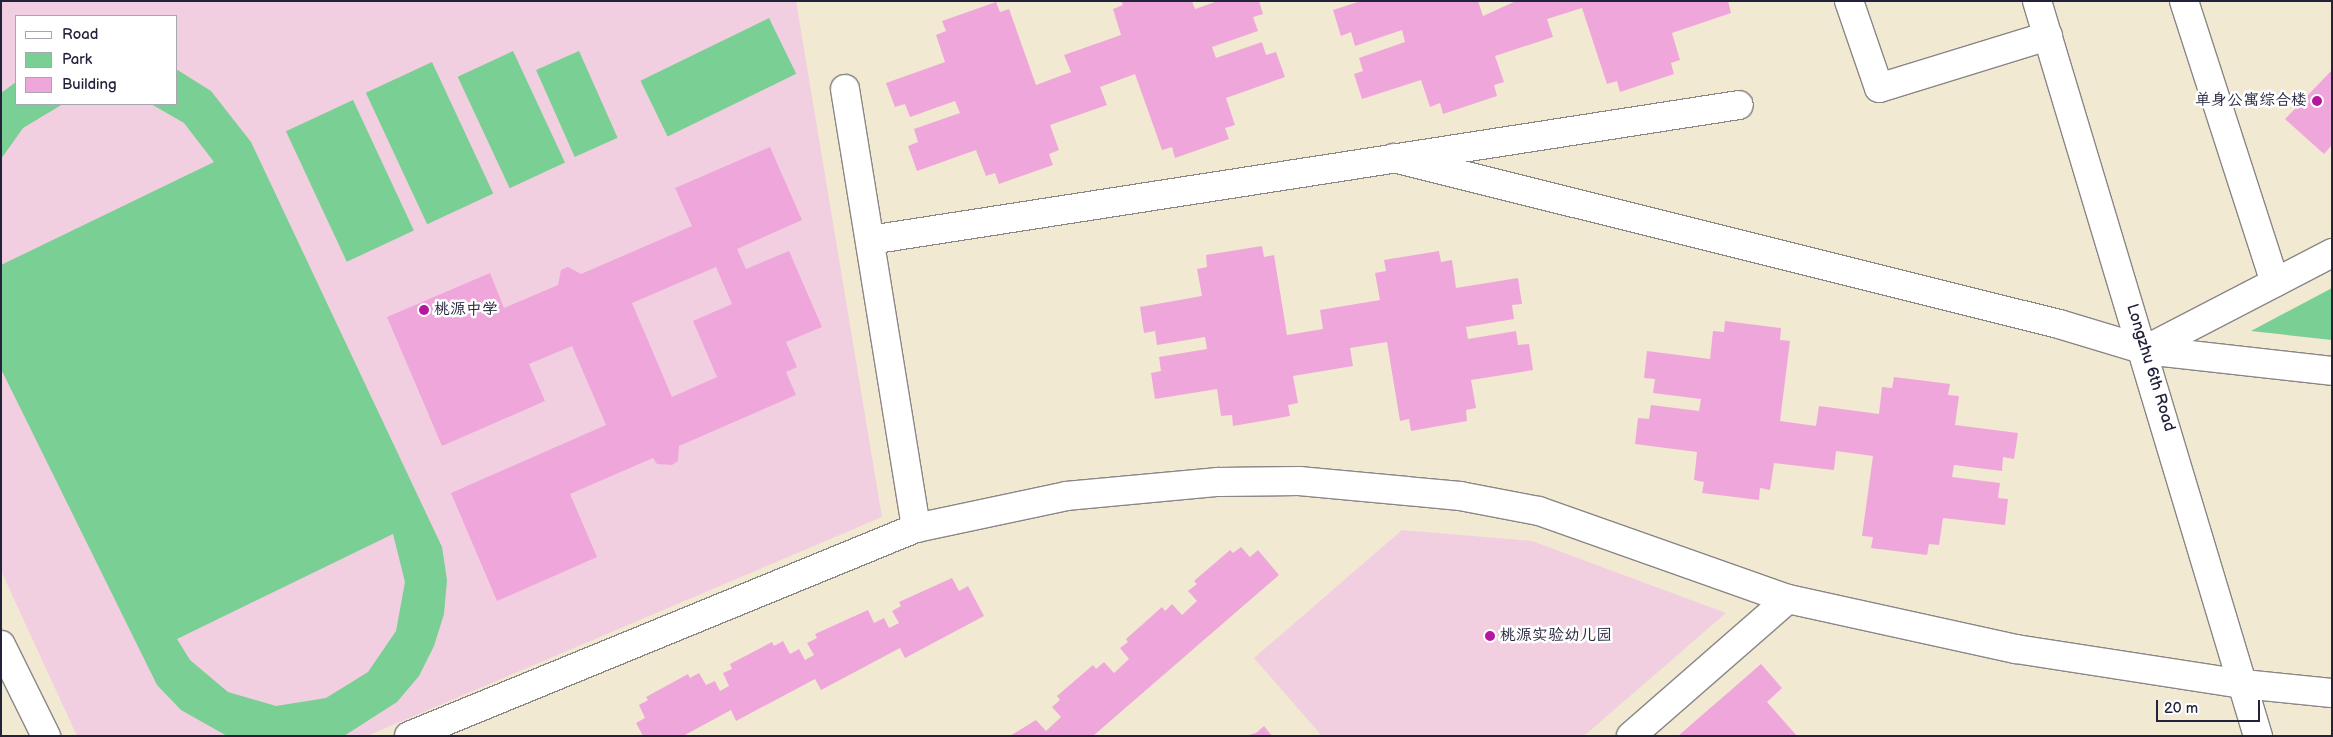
<!DOCTYPE html>
<html>
<head>
<meta charset="utf-8">
<style>
  body { margin:0 }
  #map { position:relative; width:2333px; height:737px; overflow:hidden; background:#f2e9d2; font-family:"Balsamiq Sans","LXGW WenKai TC",sans-serif }
  div>[style] { position:absolute }
  .built>* { inset:0; background:#f2cfe0 }
  .green>* { inset:0; background:#79cf94; transform-origin:0 0 }
  .building>* { inset:0; background:#efa7db }
  .roads { filter:drop-shadow(1px 0 #8a8686) drop-shadow(-1px 0 #8a8686) drop-shadow(0 1px #8a8686) drop-shadow(0 -1px #8a8686) }
  .minor>* { height:28px; margin:-14px; padding:0 14px; transform-origin:14px; border-radius:14px; background:#fff }
  .dots>* { width:14px; height:14px; translate:-50% -50%; box-sizing:border-box; border:2px solid #fff; border-radius:50% }
  span { translate:-50% -50%; white-space:nowrap; text-align:center; line-height:1.15; -webkit-text-stroke:5px #fff; paint-order:stroke }
  .poi-label { font-size:16px; color:#22223b }
  .right { translate:-100% -50%; text-align:right }
  .left { translate:0 -50%; text-align:left }
  .street-label { font-size:16px; color:#22223b }
  .frame { position:absolute; inset:0; border:2px solid #22223b; pointer-events:none }
  .legend { position:absolute; left:15px; top:15px; width:162px; height:90px; box-sizing:border-box; background:#fff; border:1px solid #a7a7b1; margin:0; padding:6px 9px; list-style:none; font-size:15px; color:#22223b }
  .legend li { display:flex; align-items:center; gap:10px; height:25px }
  .legend b { width:25px; border:1px solid #a7a7b1 }
  .scale { position:absolute; left:2156px; top:700px; width:104px; height:22px; box-sizing:border-box; border:2px solid #22223b; border-top:0; padding-left:6px; font-size:15px; line-height:18px; white-space:nowrap; color:#22223b; -webkit-text-stroke:4px #fff; paint-order:stroke }
</style>
</head>
<body>
<div id="map">
  <div class="built">
    <div style="clip-path:polygon(evenodd,1px 1px,796px 1px,882px 517px,367px 736px,77px 736px,1px 571px,1px 1px,16px 16px,176px 16px,176px 104px,16px 104px,16px 16px)"></div>
    <div style="clip-path:polygon(1402px 530px,1532px 541px,1726px 613px,1584px 736px,1322px 736px,1254px 658px)"></div>
  </div>
  <div class="green">
    <div style="left:769px;top:18px;width:62px;height:143px;rotate:64deg"></div>
    <div style="left:513px;top:51px;width:123px;height:61px;rotate:65deg"></div>
    <div style="left:579px;top:51px;width:95px;height:47px;rotate:66deg"></div>
    <div style="left:432px;top:62px;width:145px;height:73px;rotate:65deg"></div>
    <div style="clip-path:polygon(evenodd,176px 69px,211px 91px,251px 142px,442px 547px,447px 580px,444px 614px,434px 646px,419px 676px,397px 702px,344px 736px,227px 736px,181px 710px,157px 685px,1px 369px,1px 265px,214px 162px,184px 123px,151px 104px,176px 104px,176px 69px,393px 534px,405px 582px,396px 631px,368px 672px,326px 698px,276px 706px,228px 692px,190px 660px,177px 639px,393px 534px)"></div>
    <div style="clip-path:polygon(16px 82px,16px 104px,63px 104px,23px 128px,1px 159px,1px 93px)"></div>
    <div style="left:353px;top:100px;width:144px;height:74px;rotate:65deg"></div>
    <div style="clip-path:polygon(2332px 288px,2332px 340px,2251px 331px)"></div>
  </div>
  <div class="building">
    <div style="clip-path:polygon(1121px 1px,1192px 1px,1195px 9px,1218px 1px,1259px 1px,1263px 14px,1253px 17px,1258px 31px,1212px 47px,1216px 58px,1262px 42px,1266px 55px,1276px 52px,1285px 77px,1226px 98px,1235px 125px,1225px 128px,1229px 139px,1175px 158px,1172px 147px,1162px 150px,1135px 74px,1100px 87px,1107px 105px,1050px 125px,1059px 150px,1049px 154px,1053px 165px,999px 184px,995px 173px,986px 176px,976px 150px,917px 171px,908px 146px,918px 142px,914px 129px,960px 113px,955px 101px,910px 117px,905px 104px,895px 107px,886px 83px,945px 62px,936px 35px,946px 31px,942px 21px,996px 2px,1000px 12px,1009px 9px,1036px 85px,1071px 72px,1064px 55px,1121px 35px,1113px 9px,1123px 5px)"></div>
    <div style="clip-path:polygon(1361px 1px,1478px 1px,1483px 16px,1516px 1px,1728px 1px,1731px 13px,1672px 33px,1680px 60px,1671px 63px,1674px 74px,1620px 92px,1617px 81px,1607px 84px,1582px 8px,1547px 19px,1553px 37px,1495px 56px,1504px 82px,1494px 85px,1497px 96px,1443px 114px,1440px 103px,1430px 107px,1421px 80px,1362px 99px,1354px 74px,1363px 71px,1359px 58px,1405px 42px,1402px 30px,1355px 46px,1351px 32px,1341px 36px,1333px 10px)"></div>
    <div style="clip-path:polygon(2332px 70px,2332px 145px,2324px 154px,2285px 119px)"></div>
    <div style="clip-path:polygon(evenodd,770px 147px,802px 220px,737px 249px,746px 269px,789px 251px,822px 327px,786px 342px,797px 367px,786px 372px,796px 395px,679px 446px,678px 461px,672px 465px,657px 464px,653px 458px,570px 494px,597px 557px,497px 601px,451px 493px,606px 425px,572px 346px,529px 364px,545px 401px,442px 446px,387px 317px,490px 273px,504px 308px,558px 285px,561px 270px,568px 267px,581px 274px,692px 226px,675px 188px,770px 147px,716px 267px,732px 304px,693px 321px,717px 377px,672px 397px,632px 303px,716px 267px)"></div>
    <div style="clip-path:polygon(1262px 246px,1264px 257px,1274px 255px,1287px 335px,1323px 329px,1320px 310px,1380px 300px,1375px 273px,1386px 271px,1384px 260px,1439px 251px,1441px 262px,1452px 260px,1456px 288px,1518px 278px,1522px 304px,1512px 305px,1514px 319px,1466px 327px,1468px 339px,1516px 331px,1518px 345px,1529px 344px,1533px 370px,1471px 380px,1476px 408px,1466px 410px,1467px 421px,1411px 431px,1409px 419px,1400px 421px,1387px 342px,1350px 348px,1353px 366px,1293px 376px,1298px 403px,1288px 405px,1290px 416px,1233px 426px,1232px 415px,1221px 416px,1217px 389px,1155px 399px,1151px 373px,1161px 371px,1159px 357px,1207px 349px,1205px 337px,1157px 345px,1155px 331px,1144px 333px,1140px 307px,1202px 296px,1197px 269px,1207px 267px,1206px 255px)"></div>
    <div style="clip-path:polygon(1725px 321px,1781px 328px,1780px 340px,1790px 341px,1780px 421px,1816px 426px,1819px 406px,1879px 414px,1882px 387px,1892px 388px,1894px 377px,1950px 384px,1948px 395px,1959px 396px,1955px 425px,2018px 433px,2014px 459px,2003px 457px,2002px 471px,1954px 465px,1952px 477px,2000px 483px,1998px 498px,2008px 499px,2005px 525px,1943px 518px,1939px 545px,1929px 544px,1927px 555px,1871px 548px,1873px 537px,1862px 536px,1873px 456px,1836px 451px,1834px 470px,1774px 463px,1770px 490px,1760px 488px,1759px 500px,1702px 493px,1704px 482px,1694px 480px,1697px 452px,1635px 444px,1638px 418px,1649px 419px,1651px 405px,1699px 411px,1701px 399px,1653px 393px,1655px 379px,1644px 378px,1647px 351px,1710px 359px,1713px 331px,1724px 332px)"></div>
    <div style="clip-path:polygon(1241px 547px,1250px 557px,1258px 550px,1279px 575px,1093px 736px,1010px 736px,1036px 720px,1046px 731px,1061px 717px,1052px 707px,1060px 700px,1057px 696px,1093px 665px,1096px 669px,1104px 662px,1114px 673px,1129px 659px,1120px 648px,1128px 642px,1126px 639px,1162px 607px,1165px 611px,1172px 604px,1182px 615px,1197px 601px,1188px 591px,1197px 584px,1194px 581px,1230px 550px,1233px 553px)"></div>
    <div style="clip-path:polygon(952px 578px,959px 591px,968px 586px,984px 616px,905px 658px,900px 648px,821px 690px,815px 679px,736px 721px,731px 710px,683px 736px,643px 736px,636px 723px,645px 718px,639px 705px,648px 700px,646px 697px,688px 674px,690px 678px,699px 673px,706px 685px,715px 681px,720px 691px,729px 686px,723px 673px,732px 669px,730px 664px,772px 642px,774px 646px,783px 641px,790px 654px,799px 649px,805px 660px,814px 655px,807px 643px,817px 638px,815px 634px,868px 610px,874px 623px,884px 618px,889px 628px,899px 623px,892px 611px,901px 606px,899px 602px)"></div>
    <div style="clip-path:polygon(1761px 664px,1782px 688px,1767px 702px,1797px 736px,1678px 736px)"></div>
    <div style="clip-path:polygon(1264px 726px,1272px 736px,1246px 736px,1256px 733px)"></div>
  </div>
  <div class="roads">
    <div class="minor">
      <div style="left:1849px;top:1px;width:92px;rotate:71deg"></div>
      <div style="left:1879px;top:88px;width:177px;rotate:-17.1deg"></div>
      <div style="left:2037px;top:1px;width:768px;rotate:73.27deg"></div>
      <div style="left:2184px;top:1px;width:296px;rotate:72.1deg"></div>
      <div style="left:845px;top:89px;width:445px;rotate:80.8deg"></div>
      <div style="left:1394px;top:158px;width:685px;rotate:14.02deg"></div>
      <div style="left:2059px;top:324px;width:90px;rotate:16.8deg"></div>
      <div style="left:2145px;top:350px;width:188px;rotate:6.4deg"></div>
      <div style="left:870px;top:240px;width:879px;rotate:-8.83deg"></div>
      <div style="left:2145px;top:350px;width:211px;rotate:-27.4deg"></div>
      <div style="left:1px;top:645px;width:102px;rotate:63.7deg"></div>
      <div style="left:409px;top:736px;width:548px;rotate:-22.31deg"></div>
      <div style="left:916px;top:528px;width:153px;rotate:-12deg"></div>
      <div style="left:1066px;top:496px;width:153px;rotate:-5.3deg"></div>
      <div style="left:1218px;top:482px;width:81px;rotate:-0.7deg"></div>
      <div style="left:1299px;top:481px;width:162px;rotate:5.3deg"></div>
      <div style="left:1460px;top:496px;width:80px;rotate:10.8deg"></div>
      <div style="left:1539px;top:511px;width:264px;rotate:19.5deg"></div>
      <div style="left:1788px;top:599px;width:233px;rotate:12.4deg"></div>
      <div style="left:2016px;top:649px;width:230px;rotate:8.8deg"></div>
      <div style="left:2243px;top:684px;width:89px;rotate:5.8deg"></div>
      <div style="left:1631px;top:736px;width:208px;rotate:-41.1deg"></div>
    </div>
  </div>
  <div class="dots">
    <div style="left:2317px;top:101px;background:#b5179e"></div>
    <div style="left:424px;top:310px;background:#b5179e"></div>
    <div style="left:1490px;top:636px;background:#b5179e"></div>
  </div>
  <div class="poi-label">
    <span class="right" style="left:2307px;top:101px">单身公寓综合楼</span>
    <span class="left" style="left:434px;top:310px">桃源中学</span>
    <span class="left" style="left:1500px;top:636px">桃源实验幼儿园</span>
  </div>
  <div class="street-label">
    <span style="left:2150px;top:368px;rotate:73deg">Longzhu 6th Road</span>
  </div>
  <div class="frame"></div>
  <ul class="legend">
  <li><b style="height:6px;background:#fff"></b>Road</li>
  <li><b style="height:14px;background:#79cf94"></b>Park</li>
  <li><b style="height:14px;background:#efa7db"></b>Building</li>
  </ul>
  <div class="scale">20 m</div>
</div>
</body>
</html>
